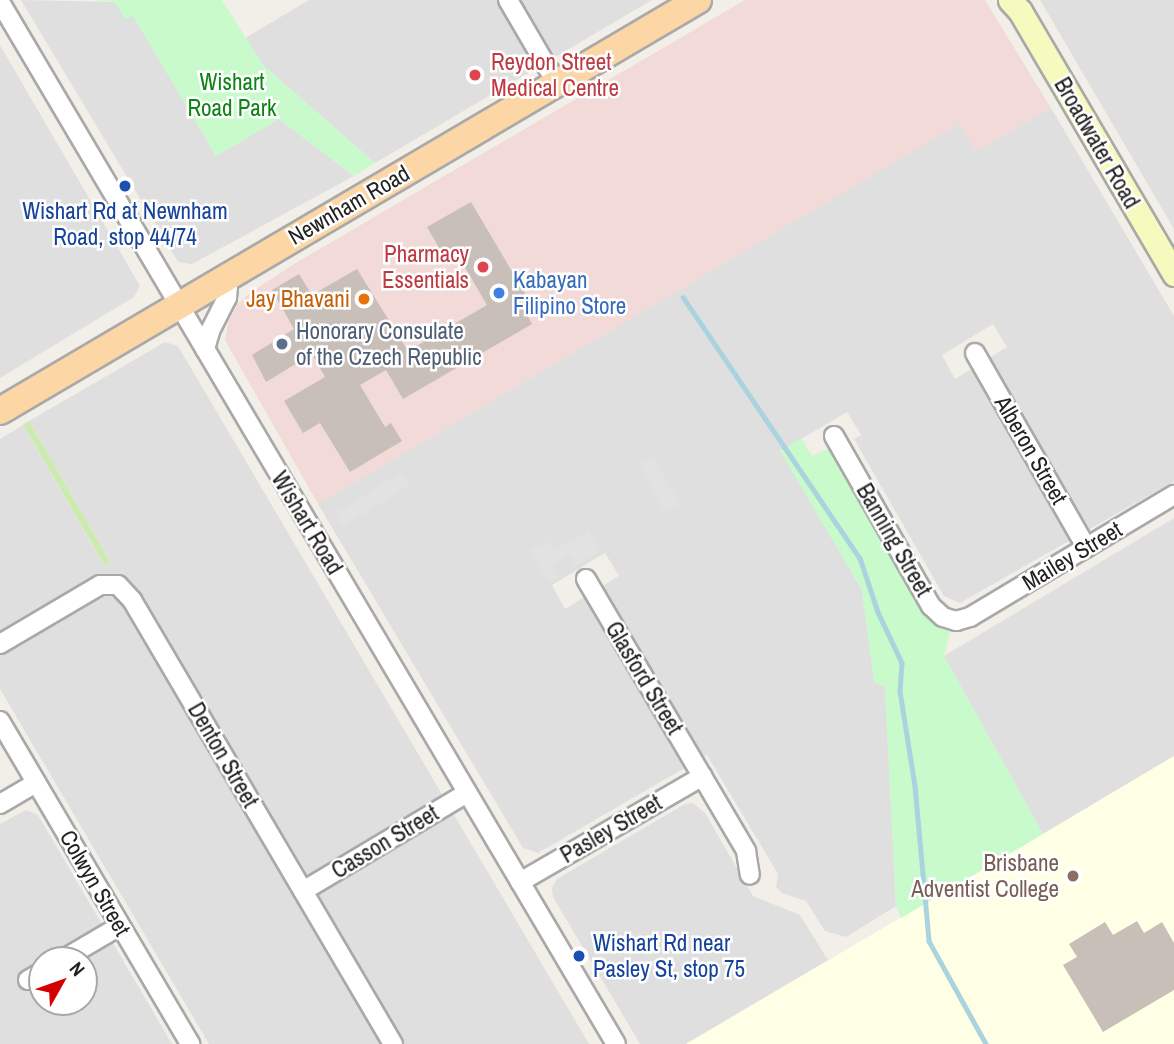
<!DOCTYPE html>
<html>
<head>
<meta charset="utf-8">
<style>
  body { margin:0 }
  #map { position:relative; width:1174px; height:1044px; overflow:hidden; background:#f2efe9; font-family:"Archivo Narrow",sans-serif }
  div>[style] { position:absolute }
  .residential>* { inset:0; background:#e0dfdf }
  .commercial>* { inset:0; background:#f2dad9 }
  .education>* { inset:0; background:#ffffe5 }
  .grass>* { inset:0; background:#cdebb0; transform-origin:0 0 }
  .park>* { inset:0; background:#c8facc }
  .parking>* { inset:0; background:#e2e2e2; transform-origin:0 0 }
  .stream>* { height:4.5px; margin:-2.25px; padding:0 2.25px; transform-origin:2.25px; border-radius:2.25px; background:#aad3df }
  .building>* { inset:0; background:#c7bfb8 }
  .roads { filter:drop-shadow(2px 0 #a9a9a9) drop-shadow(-2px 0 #a9a9a9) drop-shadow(0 2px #a9a9a9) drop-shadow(0 -2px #a9a9a9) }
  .minor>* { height:18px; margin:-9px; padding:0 9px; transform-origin:9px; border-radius:9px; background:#fff }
  .secondary>* { height:23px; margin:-11.5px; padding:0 11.5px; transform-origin:11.5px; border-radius:11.5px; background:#f7fabf }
  .primary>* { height:26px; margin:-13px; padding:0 13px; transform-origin:13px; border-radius:13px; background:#fcd6a4 }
  .dots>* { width:19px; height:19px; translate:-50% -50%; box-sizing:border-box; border:4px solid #fff; border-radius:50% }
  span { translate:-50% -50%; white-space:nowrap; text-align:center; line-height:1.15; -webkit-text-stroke:5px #fff; paint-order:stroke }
  .health-label { font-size:23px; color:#be3a42 }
  .left { translate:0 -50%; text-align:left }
  .right { translate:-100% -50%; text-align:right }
  .park-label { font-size:23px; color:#0c8416 }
  .street-label { font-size:23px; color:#222 }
  .transit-label { font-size:23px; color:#164399 }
  .shop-label { font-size:23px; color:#366cbe }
  .food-label { font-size:23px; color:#c56008 }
  .service-label { font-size:23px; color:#4e5e75 }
  .education-label { font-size:23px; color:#785e54 }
  .north { position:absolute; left:28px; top:946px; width:70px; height:70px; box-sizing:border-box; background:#fff; border:2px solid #a7a7a7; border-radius:50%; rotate:50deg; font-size:19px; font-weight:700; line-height:28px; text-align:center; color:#222 }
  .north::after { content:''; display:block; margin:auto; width:24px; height:32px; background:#d40000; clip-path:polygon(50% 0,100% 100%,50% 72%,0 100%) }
</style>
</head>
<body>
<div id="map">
  <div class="residential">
    <div style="clip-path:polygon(21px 0,115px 2px,125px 19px,133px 15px,216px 156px,279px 119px,354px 176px,192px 264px,178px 262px)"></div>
    <div style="clip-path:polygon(309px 0,652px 0,375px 163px,263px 65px,245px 38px)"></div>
    <div style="clip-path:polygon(1040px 0,1174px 0,1174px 229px)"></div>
    <div style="clip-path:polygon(0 45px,140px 286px,134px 297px,0 378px)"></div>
    <div style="clip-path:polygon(evenodd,1051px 108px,1174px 316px,1174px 481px,960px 603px,944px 596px,854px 439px,861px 435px,847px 412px,781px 451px,862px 590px,874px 682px,885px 687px,896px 906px,846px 937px,825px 931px,806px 901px,782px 893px,776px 887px,778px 874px,707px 755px,538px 853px,523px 848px,318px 504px,960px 123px,976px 151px,1051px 108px,993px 324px,1007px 347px,955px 379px,942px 355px,993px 324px,1051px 108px,605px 553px,619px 576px,565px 609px,552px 585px,605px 553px)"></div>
    <div style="clip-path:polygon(165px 342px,178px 346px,589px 1044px,209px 1044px,0 689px,0 439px,23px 425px,103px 564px,110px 561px,29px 421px)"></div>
    <div style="clip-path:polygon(1174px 518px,1174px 756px,1043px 834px,944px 656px)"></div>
    <div style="clip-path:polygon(693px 803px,705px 813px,753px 896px,800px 915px,828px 960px,686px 1044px,640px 1044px,553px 897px,552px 888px,557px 879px,685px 804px)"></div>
    <div style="clip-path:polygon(evenodd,26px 810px,38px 815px,172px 1044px,0 1044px,0 824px,26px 810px,42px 960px,84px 960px,84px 1002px,42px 1002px,42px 960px)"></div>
  </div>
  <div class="commercial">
    <div style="clip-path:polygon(745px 0,985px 0,1051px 108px,976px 151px,959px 124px,318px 504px,225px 340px,228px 323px,237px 305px,250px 293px,294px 264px)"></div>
  </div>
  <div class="education">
    <div style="clip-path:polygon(1174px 756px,1174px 1044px,686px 1044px,1043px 834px)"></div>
  </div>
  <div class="grass">
    <div style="left:29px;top:421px;width:162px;height:7px;rotate:60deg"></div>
  </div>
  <div class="park">
    <div style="clip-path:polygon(95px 0,222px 0,263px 65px,375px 163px,354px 176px,279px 119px,216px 156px,133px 16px,125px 19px,115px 2px)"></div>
    <div style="clip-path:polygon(801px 438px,812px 456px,828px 449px,834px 451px,923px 609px,931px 620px,950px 632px,944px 656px,1043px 834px,901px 918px,896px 906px,885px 687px,874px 682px,862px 590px,780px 451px)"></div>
  </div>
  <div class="parking">
    <div style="left:654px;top:457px;width:53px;height:17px;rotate:61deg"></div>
    <div style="left:402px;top:472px;width:15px;height:79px;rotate:58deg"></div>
    <div style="clip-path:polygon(588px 531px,600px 551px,576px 566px,569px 555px,552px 565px,558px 577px,549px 583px,530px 551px,547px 541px,553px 551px)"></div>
  </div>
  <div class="stream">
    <div style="left:683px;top:297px;width:315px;rotate:55.9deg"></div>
    <div style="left:860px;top:558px;width:57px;rotate:71.6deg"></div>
    <div style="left:878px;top:612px;width:56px;rotate:64.8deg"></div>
    <div style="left:902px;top:663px;width:28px;rotate:94deg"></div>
    <div style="left:900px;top:691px;width:96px;rotate:81deg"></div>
    <div style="left:915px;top:786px;width:156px;rotate:84.8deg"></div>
    <div style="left:929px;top:941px;width:118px;rotate:61deg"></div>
  </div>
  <div class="building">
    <div style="clip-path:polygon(471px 202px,536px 312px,528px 316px,532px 324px,403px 399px,386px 370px,360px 385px,385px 427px,391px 423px,402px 441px,350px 472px,320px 423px,303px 433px,284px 401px,325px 377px,312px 354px,266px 382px,252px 355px,294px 329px,272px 290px,299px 274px,312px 295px,357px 269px,408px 351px,487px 305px,463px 264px,445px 258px,427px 227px)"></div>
    <div style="clip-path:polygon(1137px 921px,1144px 933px,1162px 922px,1174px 943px,1174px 990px,1103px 1032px,1063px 965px,1077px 957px,1069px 944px,1105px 922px,1113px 935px)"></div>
  </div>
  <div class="roads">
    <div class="minor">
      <div style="left:508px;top:0;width:97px;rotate:59.7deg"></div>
      <div style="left:0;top:2px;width:1210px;rotate:59.41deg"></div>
      <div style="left:205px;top:349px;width:19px;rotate:-74deg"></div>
      <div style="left:210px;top:331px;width:37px;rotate:-63deg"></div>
      <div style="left:227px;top:298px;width:23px;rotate:-85deg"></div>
      <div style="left:975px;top:353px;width:224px;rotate:60.2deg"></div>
      <div style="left:834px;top:436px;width:196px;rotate:60.3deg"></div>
      <div style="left:931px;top:606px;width:16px;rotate:43deg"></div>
      <div style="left:943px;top:617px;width:14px;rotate:17deg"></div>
      <div style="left:956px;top:621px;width:15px;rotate:-16deg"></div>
      <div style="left:970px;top:617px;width:238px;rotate:-30.9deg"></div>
      <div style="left:586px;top:579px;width:316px;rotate:59.5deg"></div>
      <div style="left:746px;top:851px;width:24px;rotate:81deg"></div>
      <div style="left:0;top:644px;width:116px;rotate:-30.5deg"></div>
      <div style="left:100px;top:585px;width:18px"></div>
      <div style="left:118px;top:585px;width:21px;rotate:47deg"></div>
      <div style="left:132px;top:600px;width:515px;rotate:59.55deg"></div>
      <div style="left:0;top:721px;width:375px;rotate:59.5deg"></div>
      <div style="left:0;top:804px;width:42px;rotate:-30.3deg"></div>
      <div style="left:520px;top:882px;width:211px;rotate:-30.1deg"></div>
      <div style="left:303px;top:891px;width:191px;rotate:-30.9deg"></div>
      <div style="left:62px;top:960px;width:67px;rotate:-30.4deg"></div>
      <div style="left:28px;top:980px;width:16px;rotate:-30deg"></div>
    </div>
    <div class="secondary">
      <div style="left:1010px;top:0;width:15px;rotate:48deg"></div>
      <div style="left:1020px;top:11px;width:305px;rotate:59.6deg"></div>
    </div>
    <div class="primary">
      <div style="left:0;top:411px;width:810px;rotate:-30.49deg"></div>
    </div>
  </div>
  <div class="dots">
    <div style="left:475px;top:75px;background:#e0444e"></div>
    <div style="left:125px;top:186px;background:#1a4fb4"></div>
    <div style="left:483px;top:267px;background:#e0444e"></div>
    <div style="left:499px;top:293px;background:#3f7fe0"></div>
    <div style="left:364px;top:299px;background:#e8710a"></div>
    <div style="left:282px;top:344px;background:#5c6f8a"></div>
    <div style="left:1073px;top:876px;background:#8d6e63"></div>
    <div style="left:579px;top:956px;background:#1a4fb4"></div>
  </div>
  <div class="health-label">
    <span class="left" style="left:491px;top:75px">Reydon Street<br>Medical Centre</span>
    <span class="right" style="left:469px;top:267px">Pharmacy<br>Essentials</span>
  </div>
  <div class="park-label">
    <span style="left:232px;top:95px">Wishart<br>Road Park</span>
  </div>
  <div class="street-label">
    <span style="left:1097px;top:143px;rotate:60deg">Broadwater Road</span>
    <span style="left:349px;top:205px;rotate:-30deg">Newnham Road</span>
    <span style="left:1031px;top:450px;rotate:60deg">Alberon Street</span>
    <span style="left:307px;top:523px;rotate:59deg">Wishart Road</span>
    <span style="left:894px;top:540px;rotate:60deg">Banning Street</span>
    <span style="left:1072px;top:556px;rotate:-31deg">Mailey Street</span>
    <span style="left:644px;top:678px;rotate:59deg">Glasford Street</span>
    <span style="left:223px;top:755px;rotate:60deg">Denton Street</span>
    <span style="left:611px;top:829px;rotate:-30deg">Pasley Street</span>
    <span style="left:385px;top:842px;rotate:-31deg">Casson Street</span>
    <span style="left:95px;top:883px;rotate:60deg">Colwyn Street</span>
  </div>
  <div class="transit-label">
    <span style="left:125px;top:224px">Wishart Rd at Newnham<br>Road, stop 44/74</span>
    <span class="left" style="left:593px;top:956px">Wishart Rd near<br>Pasley St, stop 75</span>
  </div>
  <div class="shop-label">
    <span class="left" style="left:513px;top:293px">Kabayan<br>Filipino Store</span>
  </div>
  <div class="food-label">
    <span class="right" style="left:350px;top:299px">Jay Bhavani</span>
  </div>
  <div class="service-label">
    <span class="left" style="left:296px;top:344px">Honorary Consulate<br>of the Czech Republic</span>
  </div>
  <div class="education-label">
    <span class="right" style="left:1059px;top:876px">Brisbane<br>Adventist College</span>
  </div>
  <div class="north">N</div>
</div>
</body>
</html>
